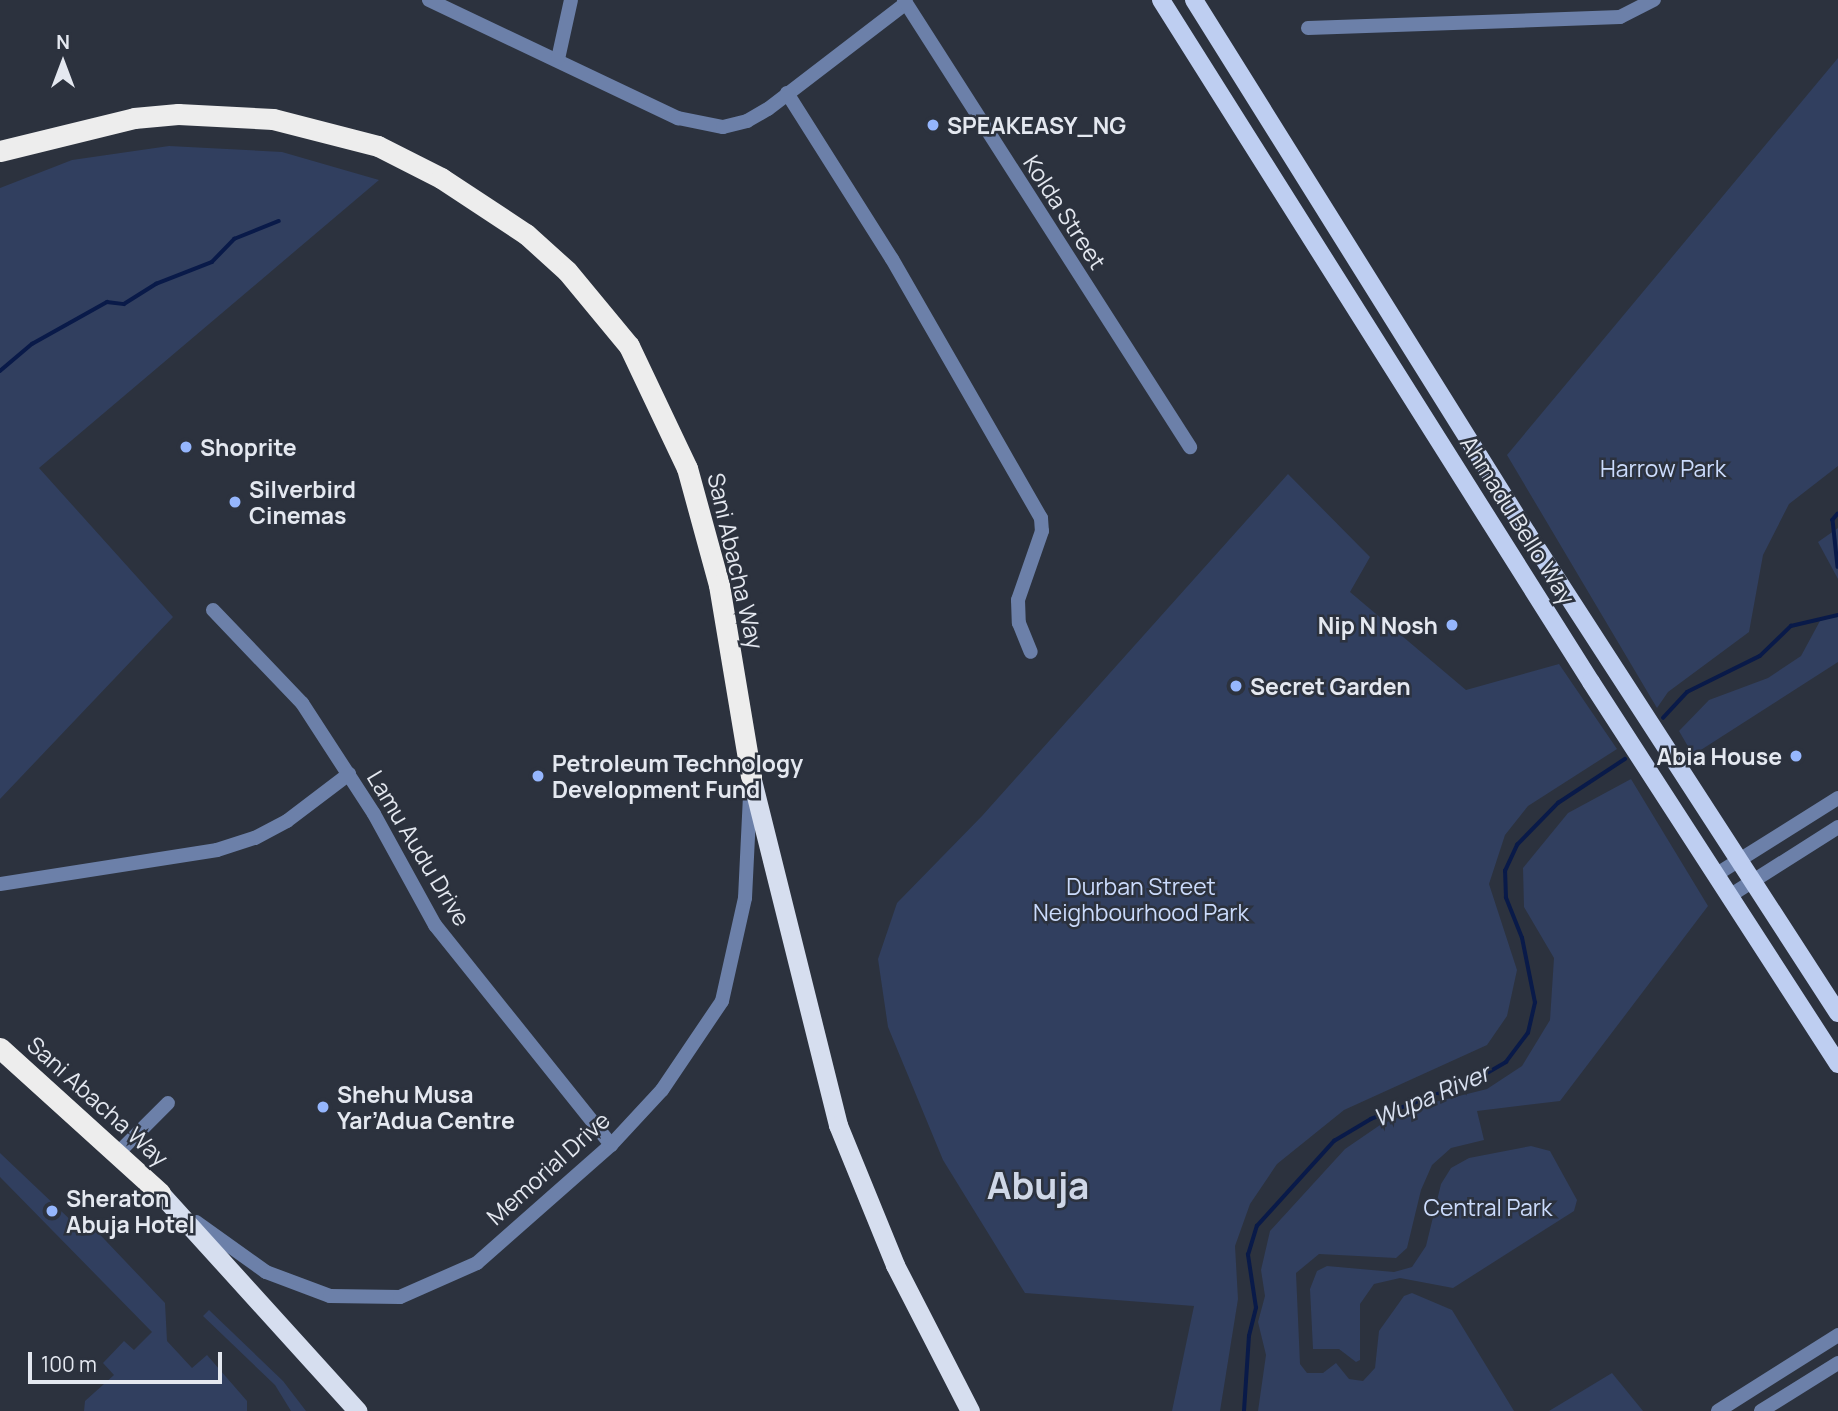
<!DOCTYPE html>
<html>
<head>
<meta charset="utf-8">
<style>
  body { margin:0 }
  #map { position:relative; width:1838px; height:1411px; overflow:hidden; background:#2c323e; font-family:Manrope,sans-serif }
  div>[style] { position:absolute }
  .green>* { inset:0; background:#313f5f }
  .stream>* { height:3.5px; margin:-1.75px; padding:0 1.75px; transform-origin:1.75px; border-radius:1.75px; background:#091a49 }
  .minor>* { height:14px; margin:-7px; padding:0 7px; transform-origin:7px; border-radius:7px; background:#6c80a9 }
  .tertiary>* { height:14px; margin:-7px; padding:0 7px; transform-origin:7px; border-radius:7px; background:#6c80a9 }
  .primary>* { height:18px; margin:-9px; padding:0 9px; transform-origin:9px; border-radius:9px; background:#becef1 }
  .trunk>* { height:19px; margin:-9.5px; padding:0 9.5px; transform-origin:9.5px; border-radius:9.5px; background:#d6deef }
  .motorway>* { height:21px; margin:-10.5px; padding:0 10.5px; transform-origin:10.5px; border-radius:10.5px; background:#ededed }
  .dots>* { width:19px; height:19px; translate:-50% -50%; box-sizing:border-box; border:4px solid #2c323e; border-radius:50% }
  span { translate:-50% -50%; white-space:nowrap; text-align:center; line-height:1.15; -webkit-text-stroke:5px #2c323e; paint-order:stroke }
  .poi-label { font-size:23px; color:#e4e8f0; font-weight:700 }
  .left { translate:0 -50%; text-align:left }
  .right { translate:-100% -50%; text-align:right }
  .street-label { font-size:23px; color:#e4e8f0 }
  .park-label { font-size:23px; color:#cbdbfc }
  .water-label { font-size:24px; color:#d9e1f1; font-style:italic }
  .town-label { font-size:37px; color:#cfd7e7; font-weight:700 }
  .north { position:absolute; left:28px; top:28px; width:70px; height:70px; -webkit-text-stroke:5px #2c323e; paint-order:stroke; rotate:0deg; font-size:19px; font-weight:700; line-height:28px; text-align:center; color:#e4e8f0 }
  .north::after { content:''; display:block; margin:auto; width:24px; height:32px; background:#e4e8f0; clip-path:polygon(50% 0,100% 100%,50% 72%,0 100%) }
  .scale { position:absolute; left:28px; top:1352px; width:194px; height:32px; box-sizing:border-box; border:4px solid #e4e8f0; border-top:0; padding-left:9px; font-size:21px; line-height:24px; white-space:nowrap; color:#e4e8f0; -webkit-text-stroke:5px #2c323e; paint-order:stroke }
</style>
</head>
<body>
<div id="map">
  <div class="green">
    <div style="clip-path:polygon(1838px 58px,1838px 466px,1789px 504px,1763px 555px,1749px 632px,1668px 692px,1657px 708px,1507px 455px)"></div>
    <div style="clip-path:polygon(169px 146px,282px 152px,379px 180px,39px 468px,173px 617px,0 799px,0 188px,72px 160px)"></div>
    <div style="clip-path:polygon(1288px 474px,1370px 557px,1350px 592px,1466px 690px,1559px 664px,1617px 749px,1528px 806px,1505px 835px,1489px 884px,1517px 970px,1507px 1016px,1487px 1045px,1344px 1110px,1277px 1164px,1250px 1204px,1235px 1246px,1238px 1299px,1220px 1411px,1172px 1411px,1194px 1306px,1025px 1293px,943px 1160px,888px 1027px,878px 959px,897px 903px,982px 816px)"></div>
    <div style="clip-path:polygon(1838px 528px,1838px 579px,1818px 542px)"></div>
    <div style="clip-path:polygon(1838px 617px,1838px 662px,1693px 755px,1679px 731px,1709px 700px,1768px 678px,1801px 656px,1821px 619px)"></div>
    <div style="clip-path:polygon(1631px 779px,1708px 906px,1560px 1101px,1477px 1111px,1484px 1140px,1451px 1148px,1432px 1165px,1421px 1190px,1407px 1248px,1396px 1258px,1319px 1254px,1296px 1273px,1300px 1364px,1307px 1373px,1323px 1373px,1336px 1363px,1349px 1379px,1363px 1381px,1375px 1368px,1379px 1331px,1404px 1296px,1412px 1293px,1452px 1310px,1514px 1411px,1258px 1411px,1266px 1355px,1258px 1322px,1265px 1296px,1261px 1270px,1270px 1231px,1345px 1149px,1380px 1125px,1431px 1103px,1487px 1089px,1522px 1066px,1550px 1020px,1554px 958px,1524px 907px,1523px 868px,1568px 813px)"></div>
    <div style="clip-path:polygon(1531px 1146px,1550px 1151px,1577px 1200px,1574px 1211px,1453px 1288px,1400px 1278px,1374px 1284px,1360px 1304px,1360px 1360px,1356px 1362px,1339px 1349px,1313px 1349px,1310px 1289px,1317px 1271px,1327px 1266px,1394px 1272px,1412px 1267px,1426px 1246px,1441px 1184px,1451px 1168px,1469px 1158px)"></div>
    <div style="clip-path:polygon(0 1153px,79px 1228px,87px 1221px,165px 1303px,167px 1341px,192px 1368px,207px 1355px,247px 1401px,247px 1411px,84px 1411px,85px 1401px,114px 1375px,103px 1363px,124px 1341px,134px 1350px,152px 1332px,0 1177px)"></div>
    <div style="clip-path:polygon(209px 1310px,283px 1381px,306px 1411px,291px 1411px,275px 1385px,203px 1316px)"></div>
    <div style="clip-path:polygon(1612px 1373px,1643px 1411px,1549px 1411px)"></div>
  </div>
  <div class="stream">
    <div style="left:0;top:371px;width:42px;rotate:-40.2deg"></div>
    <div style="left:32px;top:344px;width:86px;rotate:-29.2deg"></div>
    <div style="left:107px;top:302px;width:17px;rotate:7deg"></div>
    <div style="left:124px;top:304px;width:38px;rotate:-32deg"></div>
    <div style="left:156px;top:284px;width:60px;rotate:-21.4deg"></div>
    <div style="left:212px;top:262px;width:32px;rotate:-46deg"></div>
    <div style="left:234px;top:239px;width:48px;rotate:-21.8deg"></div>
    <div style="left:1838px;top:514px;width:8px;rotate:130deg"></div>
    <div style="left:1833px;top:520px;width:47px;rotate:83.9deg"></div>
    <div style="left:1663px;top:718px;width:35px;rotate:-47deg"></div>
    <div style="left:1687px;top:692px;width:81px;rotate:-26.3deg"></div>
    <div style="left:1760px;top:656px;width:43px;rotate:-44.1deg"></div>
    <div style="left:1791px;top:626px;width:48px;rotate:-13.2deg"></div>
    <div style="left:1244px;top:1411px;width:75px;rotate:-86.2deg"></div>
    <div style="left:1249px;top:1336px;width:29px;rotate:-76deg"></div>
    <div style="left:1256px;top:1308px;width:54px;rotate:-98.6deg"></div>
    <div style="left:1248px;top:1255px;width:30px;rotate:-73deg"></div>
    <div style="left:1257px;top:1226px;width:115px;rotate:-47.8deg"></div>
    <div style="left:1334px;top:1141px;width:43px;rotate:-30.7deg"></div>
    <div style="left:1371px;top:1119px;width:111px;rotate:-20.6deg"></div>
    <div style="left:1475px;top:1080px;width:36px;rotate:-30deg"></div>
    <div style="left:1506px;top:1062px;width:36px;rotate:-53deg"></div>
    <div style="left:1528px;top:1033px;width:31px;rotate:-77deg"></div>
    <div style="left:1535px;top:1003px;width:66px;rotate:-101.3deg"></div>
    <div style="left:1522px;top:938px;width:43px;rotate:-111.8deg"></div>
    <div style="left:1506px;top:898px;width:27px;rotate:-92deg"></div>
    <div style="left:1505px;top:871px;width:29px;rotate:-65deg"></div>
    <div style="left:1517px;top:845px;width:59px;rotate:-45.7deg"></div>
    <div style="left:1558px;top:803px;width:80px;rotate:-33.3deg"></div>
  </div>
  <div class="minor">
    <div style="left:429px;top:0;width:276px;rotate:25.4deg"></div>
    <div style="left:678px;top:118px;width:46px;rotate:11.3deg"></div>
    <div style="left:723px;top:127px;width:25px;rotate:-14deg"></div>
    <div style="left:747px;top:121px;width:24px;rotate:-30deg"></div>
    <div style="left:768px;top:109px;width:174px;rotate:-37.5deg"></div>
    <div style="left:904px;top:0;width:531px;rotate:57.39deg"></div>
    <div style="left:1308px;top:28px;width:312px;rotate:-2deg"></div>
    <div style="left:1620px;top:17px;width:38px;rotate:-27deg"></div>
    <div style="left:558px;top:59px;width:60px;rotate:-77.6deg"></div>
    <div style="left:787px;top:93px;width:196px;rotate:57.7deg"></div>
    <div style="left:892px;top:259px;width:299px;rotate:60.1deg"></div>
    <div style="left:1041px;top:518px;width:13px;rotate:86deg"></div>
    <div style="left:1042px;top:531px;width:73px;rotate:109.2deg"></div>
    <div style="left:1018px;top:600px;width:23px;rotate:88deg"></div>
    <div style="left:1019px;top:623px;width:31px;rotate:68deg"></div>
    <div style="left:213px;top:610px;width:129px;rotate:46.3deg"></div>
    <div style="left:302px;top:703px;width:132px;rotate:57deg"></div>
    <div style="left:374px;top:814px;width:127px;rotate:61.2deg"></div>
    <div style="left:435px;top:925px;width:282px;rotate:51.3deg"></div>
    <div style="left:1717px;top:874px;width:143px;rotate:-32.1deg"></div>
    <div style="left:0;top:884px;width:220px;rotate:-8.9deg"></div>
    <div style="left:217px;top:850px;width:40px;rotate:-18deg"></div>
    <div style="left:255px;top:838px;width:36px;rotate:-28deg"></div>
    <div style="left:287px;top:821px;width:78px;rotate:-37.2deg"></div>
    <div style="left:1731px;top:895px;width:127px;rotate:-32.4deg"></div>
    <div style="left:117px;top:1154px;width:72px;rotate:-45deg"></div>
  </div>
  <div class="tertiary">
    <div style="left:196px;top:1222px;width:86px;rotate:35.5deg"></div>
    <div style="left:266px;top:1272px;width:68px;rotate:20.6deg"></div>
    <div style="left:330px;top:1296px;width:70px;rotate:0.8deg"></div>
    <div style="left:400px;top:1297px;width:84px;rotate:-23.8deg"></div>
    <div style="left:477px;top:1263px;width:179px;rotate:-41.4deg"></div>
    <div style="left:611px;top:1145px;width:75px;rotate:-47.2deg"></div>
    <div style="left:662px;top:1090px;width:107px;rotate:-56deg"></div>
    <div style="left:722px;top:1001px;width:106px;rotate:-77.4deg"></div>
    <div style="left:745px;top:898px;width:104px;rotate:-87.2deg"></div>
    <div style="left:1718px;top:1411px;width:142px;rotate:-32.3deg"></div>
    <div style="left:1761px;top:1411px;width:91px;rotate:-31.9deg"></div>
  </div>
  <div class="primary">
    <div style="left:1161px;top:0;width:806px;rotate:57.77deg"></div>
    <div style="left:1591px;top:682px;width:455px;rotate:57.1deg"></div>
    <div style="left:1194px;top:0;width:628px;rotate:58deg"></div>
    <div style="left:1527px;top:533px;width:572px;rotate:57.06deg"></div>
  </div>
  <div class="trunk">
    <div style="left:751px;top:776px;width:360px;rotate:76deg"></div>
    <div style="left:838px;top:1125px;width:151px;rotate:67.8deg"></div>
    <div style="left:895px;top:1265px;width:164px;rotate:62.8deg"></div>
    <div style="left:160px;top:1193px;width:294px;rotate:47.8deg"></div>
  </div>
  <div class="motorway">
    <div style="left:0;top:151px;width:138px;rotate:-13.8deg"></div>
    <div style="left:134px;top:118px;width:44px;rotate:-5.2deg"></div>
    <div style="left:178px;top:114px;width:95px;rotate:3deg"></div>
    <div style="left:273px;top:119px;width:108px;rotate:14.4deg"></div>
    <div style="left:378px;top:146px;width:71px;rotate:26.9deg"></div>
    <div style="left:441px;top:178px;width:102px;rotate:33.4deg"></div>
    <div style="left:526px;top:234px;width:55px;rotate:42.1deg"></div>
    <div style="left:567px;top:271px;width:97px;rotate:50.4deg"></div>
    <div style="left:629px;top:346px;width:135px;rotate:64.6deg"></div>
    <div style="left:687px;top:468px;width:121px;rotate:74.7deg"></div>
    <div style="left:719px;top:585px;width:194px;rotate:80.5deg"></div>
    <div style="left:0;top:1048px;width:216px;rotate:42.2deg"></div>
  </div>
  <div class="dots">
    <div style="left:933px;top:125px;background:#95b6fd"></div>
    <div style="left:186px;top:447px;background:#95b6fd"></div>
    <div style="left:235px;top:502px;background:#95b6fd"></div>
    <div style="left:1452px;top:625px;background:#95b6fd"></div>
    <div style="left:1236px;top:686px;background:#95b6fd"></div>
    <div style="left:1796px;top:756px;background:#95b6fd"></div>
    <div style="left:538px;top:776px;background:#95b6fd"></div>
    <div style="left:323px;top:1107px;background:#95b6fd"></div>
    <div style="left:52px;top:1211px;background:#95b6fd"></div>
  </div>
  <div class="poi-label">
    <span class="left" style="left:947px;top:125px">SPEAKEASY_NG</span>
    <span class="left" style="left:200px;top:447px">Shoprite</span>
    <span class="left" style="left:249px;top:502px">Silverbird<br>Cinemas</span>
    <span class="right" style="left:1438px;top:625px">Nip N Nosh</span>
    <span class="left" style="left:1250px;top:686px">Secret Garden</span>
    <span class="right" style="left:1782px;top:756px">Abia House</span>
    <span class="left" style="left:552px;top:776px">Petroleum Technology<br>Development Fund</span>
    <span class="left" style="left:337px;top:1107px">Shehu Musa<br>Yar’Adua Centre</span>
    <span class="left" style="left:66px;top:1211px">Sheraton<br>Abuja Hotel</span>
  </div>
  <div class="street-label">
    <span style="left:1065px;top:212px;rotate:57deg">Kolda Street</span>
    <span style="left:1518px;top:520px;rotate:58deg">Ahmadu Bello Way</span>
    <span style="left:736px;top:561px;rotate:77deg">Sani Abacha Way</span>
    <span style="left:419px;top:848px;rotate:59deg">Lamu Audu Drive</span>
    <span style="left:98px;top:1101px;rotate:42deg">Sani Abacha Way</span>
    <span style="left:548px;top:1168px;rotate:-42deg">Memorial Drive</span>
  </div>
  <div class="park-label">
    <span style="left:1663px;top:468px">Harrow Park</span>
    <span style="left:1141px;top:899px">Durban Street<br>Neighbourhood Park</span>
    <span style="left:1488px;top:1207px">Central Park</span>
  </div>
  <div class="water-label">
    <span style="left:1431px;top:1095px;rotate:-23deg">Wupa River</span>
  </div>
  <div class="town-label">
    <span style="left:1038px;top:1185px">Abuja</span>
  </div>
  <div class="north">N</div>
  <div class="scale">100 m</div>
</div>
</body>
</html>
